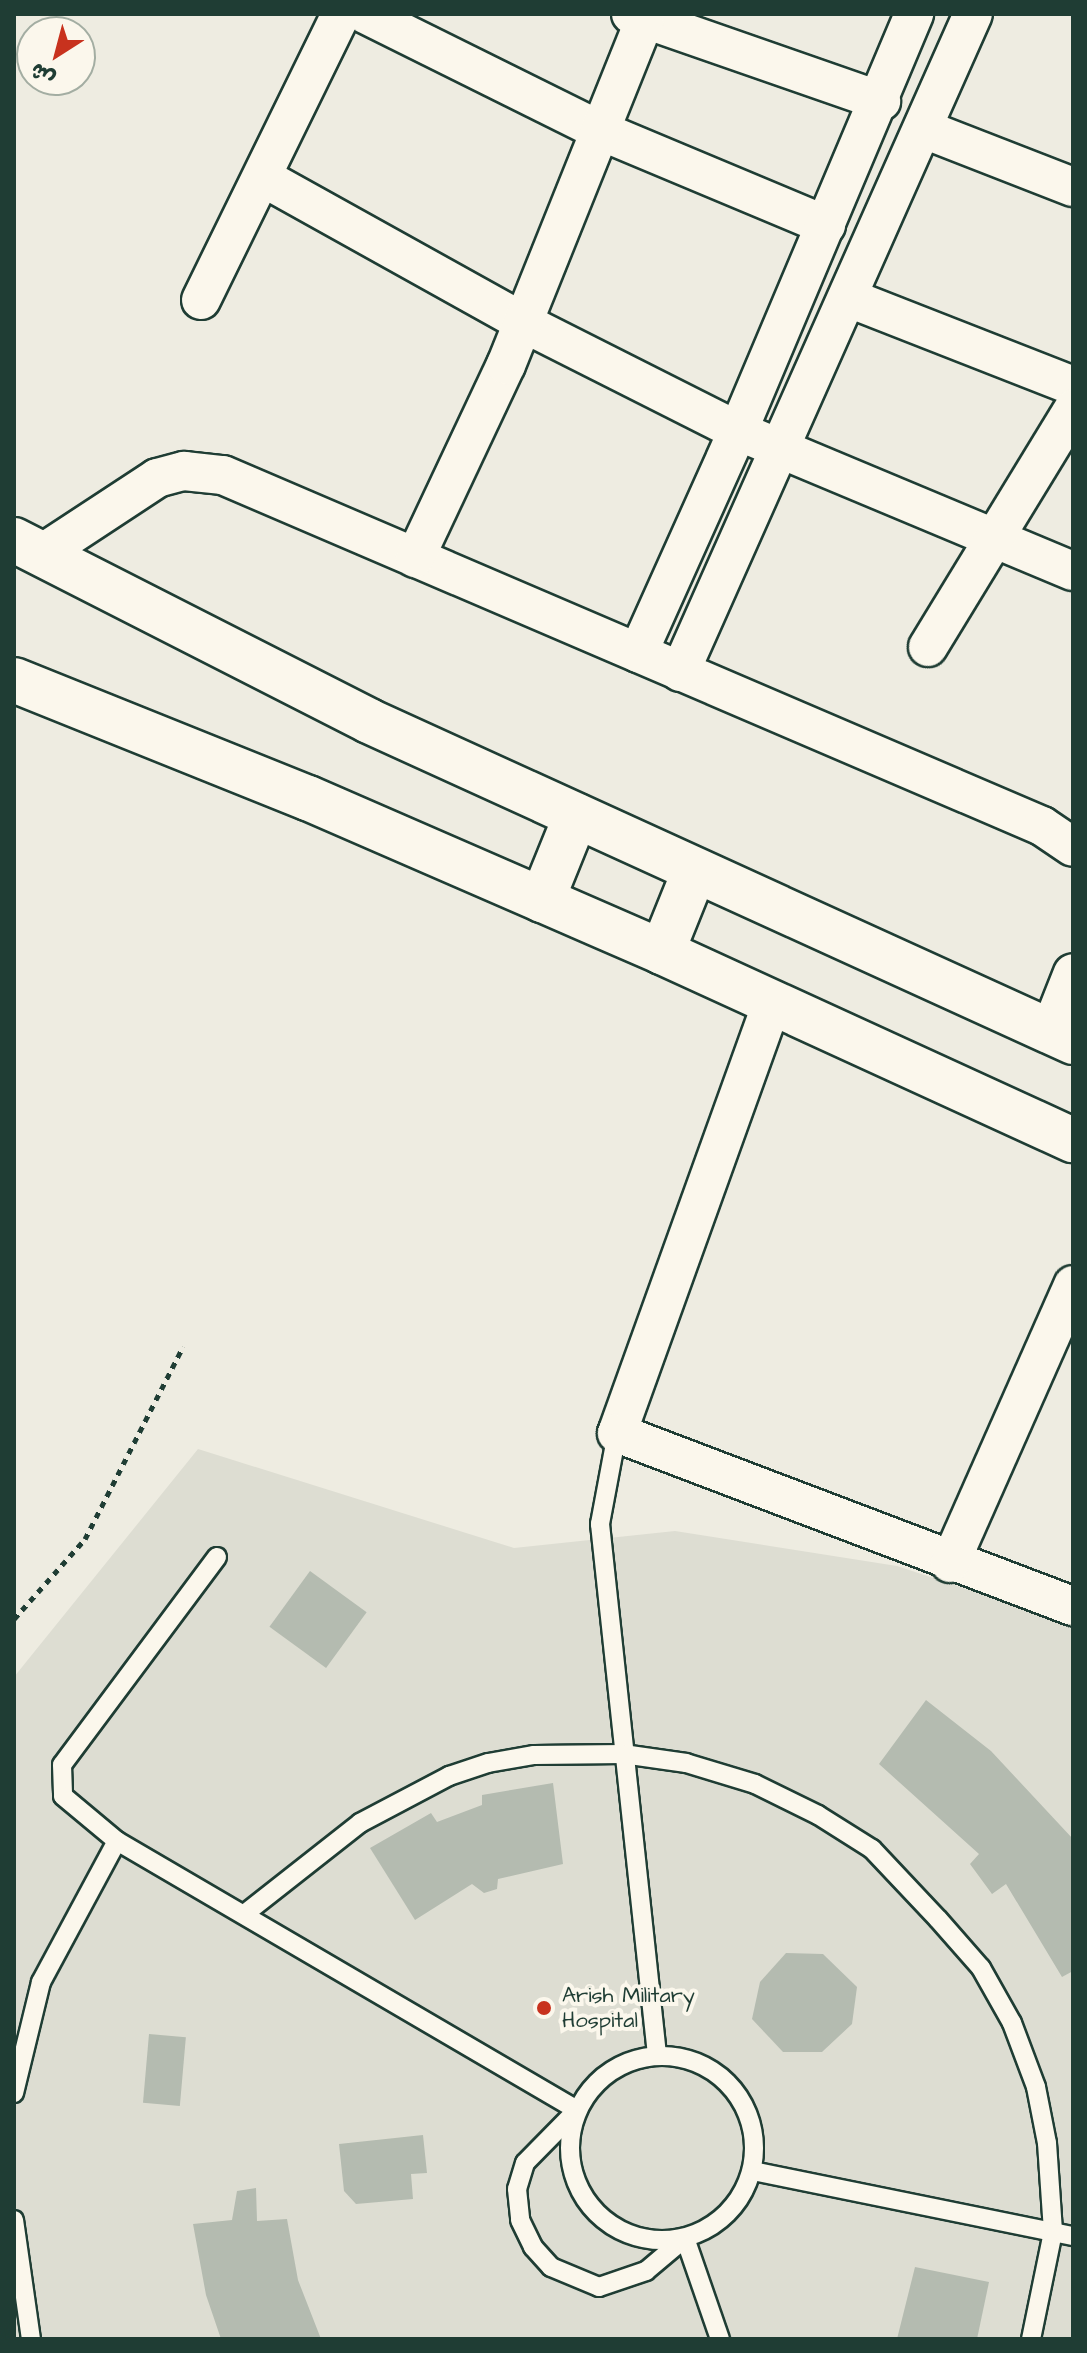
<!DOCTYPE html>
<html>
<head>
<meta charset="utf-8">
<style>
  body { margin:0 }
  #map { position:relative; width:1087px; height:2353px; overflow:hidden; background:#eeece1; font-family:"Architects Daughter","Playpen Sans Arabic",sans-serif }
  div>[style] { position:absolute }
  .built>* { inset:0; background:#ddddd2 }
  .building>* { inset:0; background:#b4bbb0; transform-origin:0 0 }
  .path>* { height:5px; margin-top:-2.5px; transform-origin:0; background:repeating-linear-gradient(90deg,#1f3d34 0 6px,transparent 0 12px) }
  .roads { filter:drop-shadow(2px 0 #1f3d34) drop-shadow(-2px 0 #1f3d34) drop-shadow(0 2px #1f3d34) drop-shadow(0 -2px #1f3d34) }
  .service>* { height:18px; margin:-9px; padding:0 9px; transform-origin:9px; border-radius:9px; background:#fbf7ec }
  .service>.ring { margin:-9px; padding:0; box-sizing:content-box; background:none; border:18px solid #fbf7ec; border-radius:50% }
  .minor>* { height:38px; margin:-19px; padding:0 19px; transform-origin:19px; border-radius:19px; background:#fbf7ec }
  .secondary>* { height:44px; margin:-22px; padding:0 22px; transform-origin:22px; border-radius:22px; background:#fbf7ec }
  .dots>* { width:22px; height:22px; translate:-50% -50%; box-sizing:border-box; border:4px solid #fbf7ec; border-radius:50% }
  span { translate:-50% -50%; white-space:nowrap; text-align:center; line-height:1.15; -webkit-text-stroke:8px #fbf7ec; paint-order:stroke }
  .poi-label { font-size:22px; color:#1f3d34 }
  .left { translate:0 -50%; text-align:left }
  .frame { position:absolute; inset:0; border:16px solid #1f3d34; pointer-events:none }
  .north { position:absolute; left:16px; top:16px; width:80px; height:80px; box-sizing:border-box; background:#fbf7ec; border:2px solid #a3ada2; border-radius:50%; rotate:216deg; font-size:22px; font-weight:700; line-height:32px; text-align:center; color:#1f3d34 }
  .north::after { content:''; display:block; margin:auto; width:28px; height:36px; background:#c8321e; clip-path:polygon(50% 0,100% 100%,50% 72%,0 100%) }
</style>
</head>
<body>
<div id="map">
  <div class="built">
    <div style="clip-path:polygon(198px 1449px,514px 1548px,675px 1531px,897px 1566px,1073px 1624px,1073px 2339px,14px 2339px,14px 1677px)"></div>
  </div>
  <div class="building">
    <div style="left:310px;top:1571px;width:70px;height:69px;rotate:36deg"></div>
    <div style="clip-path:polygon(926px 1700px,991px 1751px,1073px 1839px,1073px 1971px,1062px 1977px,1006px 1884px,992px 1894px,970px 1864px,979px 1854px,879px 1764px)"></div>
    <div style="clip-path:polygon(553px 1783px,563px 1864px,498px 1879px,497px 1889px,484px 1893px,472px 1884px,415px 1920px,370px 1848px,431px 1813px,437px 1822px,482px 1805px,482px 1795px)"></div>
    <div style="clip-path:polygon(786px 1953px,823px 1954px,857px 1987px,852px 2024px,822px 2052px,783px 2052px,752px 2019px,760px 1982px)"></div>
    <div style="left:149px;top:2034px;width:37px;height:69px;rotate:5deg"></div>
    <div style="clip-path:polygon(423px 2135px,427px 2173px,411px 2174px,413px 2199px,356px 2204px,344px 2191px,339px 2144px)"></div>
    <div style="clip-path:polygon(256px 2188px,257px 2221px,287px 2219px,298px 2280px,321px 2339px,221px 2339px,206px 2295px,193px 2224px,232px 2220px,237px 2191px)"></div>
    <div style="clip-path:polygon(915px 2267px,989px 2282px,977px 2339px,897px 2339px)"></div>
  </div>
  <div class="path">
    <div style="left:14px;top:1619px;width:107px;rotate:-48.4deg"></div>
    <div style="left:85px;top:1539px;width:216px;rotate:-63deg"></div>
  </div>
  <div class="roads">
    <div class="service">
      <div style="left:617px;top:1433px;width:93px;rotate:100.6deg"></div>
      <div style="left:600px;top:1524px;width:534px;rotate:83.87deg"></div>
      <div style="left:217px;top:1557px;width:259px;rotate:126.7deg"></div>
      <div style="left:62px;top:1765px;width:31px;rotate:88deg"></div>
      <div style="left:63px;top:1796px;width:70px;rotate:39.8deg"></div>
      <div style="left:117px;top:1841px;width:533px;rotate:30.32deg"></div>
      <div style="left:577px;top:2110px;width:74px;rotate:134.5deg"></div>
      <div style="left:525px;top:2163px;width:27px;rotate:107deg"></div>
      <div style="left:517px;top:2189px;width:31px;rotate:84deg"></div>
      <div style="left:520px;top:2220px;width:30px;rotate:64deg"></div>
      <div style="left:533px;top:2247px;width:27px;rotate:48deg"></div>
      <div style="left:551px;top:2267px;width:52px;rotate:22.6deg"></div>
      <div style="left:599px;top:2287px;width:50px;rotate:-18.8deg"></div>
      <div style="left:646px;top:2271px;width:51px;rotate:-40.2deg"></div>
      <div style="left:685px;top:2238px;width:107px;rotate:70.9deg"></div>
      <div style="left:247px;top:1912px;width:144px;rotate:-38.2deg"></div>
      <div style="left:360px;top:1823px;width:101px;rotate:-27.8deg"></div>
      <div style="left:449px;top:1776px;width:41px;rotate:-18.4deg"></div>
      <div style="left:488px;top:1763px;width:47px;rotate:-9.9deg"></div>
      <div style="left:534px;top:1755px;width:89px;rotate:-0.6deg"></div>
      <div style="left:623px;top:1754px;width:64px;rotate:8.1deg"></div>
      <div style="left:686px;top:1763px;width:72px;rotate:16.9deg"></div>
      <div style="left:755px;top:1784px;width:70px;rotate:26.2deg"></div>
      <div style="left:818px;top:1815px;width:64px;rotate:32.2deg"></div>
      <div style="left:872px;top:1849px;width:96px;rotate:46.7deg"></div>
      <div style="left:938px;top:1919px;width:65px;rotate:48.7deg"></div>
      <div style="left:981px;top:1968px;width:63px;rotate:60.6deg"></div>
      <div style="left:1012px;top:2023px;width:68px;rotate:69.4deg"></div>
      <div style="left:1036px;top:2087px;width:57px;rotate:78.9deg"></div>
      <div style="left:1047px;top:2143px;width:89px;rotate:86.1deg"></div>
      <div style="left:1053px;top:2232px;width:109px;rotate:101.6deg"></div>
      <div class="ring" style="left:570px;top:2056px;width:166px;height:166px"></div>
      <div style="left:14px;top:2093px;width:114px;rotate:-76.3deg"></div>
      <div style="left:41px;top:1982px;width:160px;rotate:-61.7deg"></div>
      <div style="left:753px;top:2171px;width:327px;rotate:11.5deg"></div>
      <div style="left:14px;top:2220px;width:120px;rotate:81.9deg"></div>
    </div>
    <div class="minor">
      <div style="left:365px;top:14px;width:263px;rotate:26.4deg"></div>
      <div style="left:601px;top:131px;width:244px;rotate:22.7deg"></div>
      <div style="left:631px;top:14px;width:265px;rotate:19.2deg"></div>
      <div style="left:924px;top:129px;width:160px;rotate:21.3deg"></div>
      <div style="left:264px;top:178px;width:298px;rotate:29.1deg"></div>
      <div style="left:524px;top:323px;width:240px;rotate:26.8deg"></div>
      <div style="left:738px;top:431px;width:363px;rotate:22.7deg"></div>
      <div style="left:849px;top:298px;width:241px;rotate:21.4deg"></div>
      <div style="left:201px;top:300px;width:318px;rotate:-63.9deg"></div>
      <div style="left:40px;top:555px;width:140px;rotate:-33.3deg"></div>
      <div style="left:157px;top:478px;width:28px;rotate:-15deg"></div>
      <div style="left:184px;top:471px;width:39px;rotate:6deg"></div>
      <div style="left:223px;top:475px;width:891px;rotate:23.2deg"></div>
      <div style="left:1042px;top:826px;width:37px;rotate:34deg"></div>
      <div style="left:415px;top:558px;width:213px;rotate:-64.8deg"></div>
      <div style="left:506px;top:365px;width:372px;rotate:-68.1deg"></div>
      <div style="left:928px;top:647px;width:279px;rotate:-58.6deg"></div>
      <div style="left:638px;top:653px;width:243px;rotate:-65.8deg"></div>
      <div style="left:738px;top:431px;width:453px;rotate:-67.1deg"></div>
      <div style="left:680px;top:672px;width:720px;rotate:-66deg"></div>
      <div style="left:772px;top:1003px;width:457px;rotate:109.8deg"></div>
      <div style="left:617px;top:1433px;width:488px;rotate:20.8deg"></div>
      <div style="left:1050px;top:1031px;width:62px;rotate:-68.4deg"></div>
      <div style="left:950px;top:1563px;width:304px;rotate:-66.1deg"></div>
    </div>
    <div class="secondary">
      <div style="left:14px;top:540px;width:398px;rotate:27deg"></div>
      <div style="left:369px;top:721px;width:774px;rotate:24.51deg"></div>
      <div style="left:14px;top:680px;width:317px;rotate:21.9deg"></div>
      <div style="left:308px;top:798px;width:386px;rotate:23.5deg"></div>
      <div style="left:662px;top:952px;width:452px;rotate:24.6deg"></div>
      <div style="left:542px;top:900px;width:91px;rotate:-68deg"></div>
      <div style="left:662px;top:952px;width:88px;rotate:-68.1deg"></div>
    </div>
  </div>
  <div class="dots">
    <div style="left:544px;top:2008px;background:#c8321e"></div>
  </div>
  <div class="poi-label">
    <span class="left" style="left:562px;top:2008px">Arish Military<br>Hospital</span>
  </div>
  <div class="frame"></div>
  <div class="north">ش</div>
</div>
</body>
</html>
